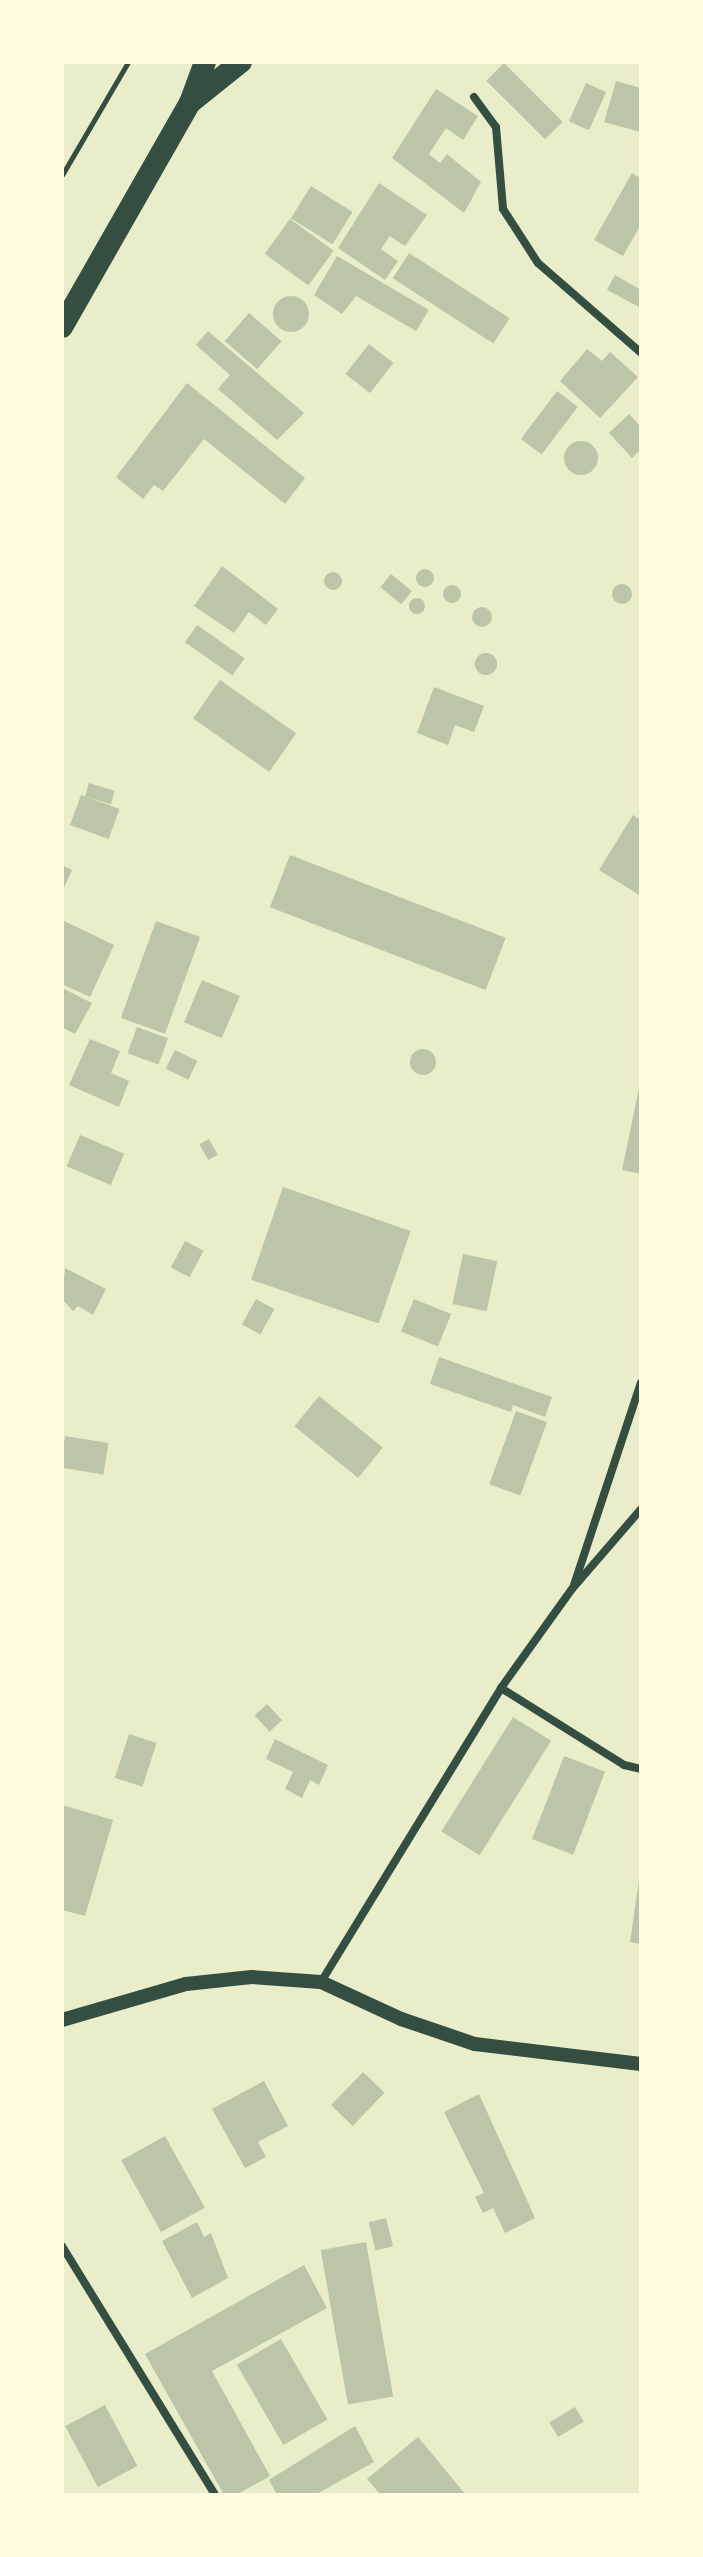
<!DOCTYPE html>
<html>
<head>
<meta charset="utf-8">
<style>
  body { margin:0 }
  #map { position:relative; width:703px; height:2557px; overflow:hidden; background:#e9edc9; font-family:Georgia,serif }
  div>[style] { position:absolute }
  .building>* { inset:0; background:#bcc5a7; transform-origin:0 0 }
  .round { border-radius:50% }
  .path>* { height:5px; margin:-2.5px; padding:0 2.5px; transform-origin:2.5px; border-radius:2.5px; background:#344e41 }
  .minor>* { height:8px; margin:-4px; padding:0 4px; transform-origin:4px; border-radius:4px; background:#344e41 }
  .tertiary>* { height:14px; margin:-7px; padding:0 7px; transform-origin:7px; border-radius:7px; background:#344e41 }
  .trunk>* { height:22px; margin:-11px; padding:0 11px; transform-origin:11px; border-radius:11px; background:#344e41 }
  span { translate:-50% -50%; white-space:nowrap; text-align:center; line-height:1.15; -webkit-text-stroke:6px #fefae0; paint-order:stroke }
  .frame { position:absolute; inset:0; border:64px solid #fefae0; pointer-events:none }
</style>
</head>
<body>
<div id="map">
  <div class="building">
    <div style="left:504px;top:63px;width:83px;height:25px;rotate:45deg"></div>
    <div style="clip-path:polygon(616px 81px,641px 88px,641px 132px,604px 122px)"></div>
    <div style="left:586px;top:83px;width:22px;height:42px;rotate:24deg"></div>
    <div style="clip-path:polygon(436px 89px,478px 116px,463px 140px,446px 128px,429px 154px,440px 163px,447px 154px,481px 182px,464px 213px,392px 158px)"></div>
    <div style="clip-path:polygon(632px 173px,641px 179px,641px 224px,623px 256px,594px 240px)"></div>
    <div style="clip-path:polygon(379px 183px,427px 215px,405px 246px,390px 236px,381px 249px,398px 261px,385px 280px,338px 248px)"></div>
    <div style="left:311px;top:186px;width:49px;height:38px;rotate:32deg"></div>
    <div style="left:290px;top:219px;width:54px;height:43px;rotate:36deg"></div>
    <div style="left:409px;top:253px;width:120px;height:30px;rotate:33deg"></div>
    <div style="clip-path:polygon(337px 256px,429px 310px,416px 331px,356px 296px,342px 314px,314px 295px)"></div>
    <div style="clip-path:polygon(615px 275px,641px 290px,641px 308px,607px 290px)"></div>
    <div class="round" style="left:273px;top:296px;width:36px;height:36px"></div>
    <div style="left:249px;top:313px;width:43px;height:37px;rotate:41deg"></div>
    <div style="clip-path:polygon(208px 331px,304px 413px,277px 440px,218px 389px,230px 375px,196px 345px)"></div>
    <div style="left:369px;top:344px;width:31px;height:38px;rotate:38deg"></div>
    <div style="clip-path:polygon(587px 349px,602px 361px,610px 352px,638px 377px,600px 418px,560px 381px)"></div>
    <div style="clip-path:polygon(187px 383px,305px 478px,285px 504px,204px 439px,163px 491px,154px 485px,143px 499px,116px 477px)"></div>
    <div style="left:557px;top:391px;width:26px;height:60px;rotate:37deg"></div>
    <div style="clip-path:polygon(629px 414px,641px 427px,641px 449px,632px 458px,609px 433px)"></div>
    <div class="round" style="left:564px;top:441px;width:34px;height:34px"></div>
    <div style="clip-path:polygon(222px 566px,278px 609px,266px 625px,249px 612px,234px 633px,194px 606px)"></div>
    <div class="round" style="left:416px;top:569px;width:18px;height:18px"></div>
    <div class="round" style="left:324px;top:572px;width:18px;height:18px"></div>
    <div style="left:391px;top:574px;width:27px;height:17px;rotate:39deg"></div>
    <div class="round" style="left:612px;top:584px;width:20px;height:20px"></div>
    <div class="round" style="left:443px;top:585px;width:18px;height:18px"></div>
    <div class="round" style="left:409px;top:598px;width:16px;height:16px"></div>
    <div class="round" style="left:472px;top:607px;width:20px;height:20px"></div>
    <div style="left:197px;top:625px;width:58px;height:21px;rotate:35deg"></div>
    <div class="round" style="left:475px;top:653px;width:22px;height:22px"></div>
    <div style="left:220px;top:680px;width:93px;height:47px;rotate:35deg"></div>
    <div style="clip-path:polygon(434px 687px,484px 706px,474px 732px,455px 725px,448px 745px,417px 733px)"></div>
    <div style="left:89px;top:783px;width:27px;height:14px;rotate:17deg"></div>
    <div style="left:81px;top:795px;width:41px;height:32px;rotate:20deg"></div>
    <div style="clip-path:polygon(633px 815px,641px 820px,641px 896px,599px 870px)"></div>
    <div style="left:290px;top:855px;width:231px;height:56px;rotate:21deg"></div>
    <div style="clip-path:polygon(62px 865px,72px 870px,62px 892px)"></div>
    <div style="clip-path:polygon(62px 920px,114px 945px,90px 997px,62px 984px)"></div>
    <div style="left:156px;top:921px;width:47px;height:103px;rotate:20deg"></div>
    <div style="left:202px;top:980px;width:41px;height:46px;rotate:23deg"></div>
    <div style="clip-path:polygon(62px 988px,92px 1003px,75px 1034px,62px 1027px)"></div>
    <div style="left:137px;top:1027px;width:33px;height:28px;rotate:20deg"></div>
    <div style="clip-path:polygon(90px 1039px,120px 1051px,111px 1073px,129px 1081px,119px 1107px,69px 1085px)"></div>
    <div class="round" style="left:410px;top:1049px;width:26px;height:26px"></div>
    <div style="left:175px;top:1050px;width:25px;height:21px;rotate:26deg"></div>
    <div style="clip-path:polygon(640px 1083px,641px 1083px,641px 1174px,622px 1170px)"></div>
    <div style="left:80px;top:1135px;width:48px;height:34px;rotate:23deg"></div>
    <div style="left:209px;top:1139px;width:18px;height:11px;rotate:61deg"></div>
    <div style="left:283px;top:1187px;width:135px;height:98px;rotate:19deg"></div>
    <div style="left:185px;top:1241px;width:21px;height:30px;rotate:28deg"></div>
    <div style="left:463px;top:1254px;width:35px;height:51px;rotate:12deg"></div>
    <div style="clip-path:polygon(65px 1268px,106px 1289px,93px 1315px,78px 1306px,73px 1311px,62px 1299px)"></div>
    <div style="left:256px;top:1299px;width:21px;height:29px;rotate:29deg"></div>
    <div style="left:414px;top:1299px;width:40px;height:35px;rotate:22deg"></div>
    <div style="clip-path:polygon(439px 1357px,552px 1397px,545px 1417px,513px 1405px,511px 1412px,430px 1384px)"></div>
    <div style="left:319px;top:1396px;width:82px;height:39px;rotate:39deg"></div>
    <div style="left:516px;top:1411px;width:33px;height:78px;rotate:20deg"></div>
    <div style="left:65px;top:1436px;width:44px;height:32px;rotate:9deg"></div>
    <div style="left:267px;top:1704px;width:22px;height:17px;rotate:47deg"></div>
    <div style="left:513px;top:1717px;width:45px;height:135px;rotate:32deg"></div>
    <div style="left:129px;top:1734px;width:29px;height:46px;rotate:18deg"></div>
    <div style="clip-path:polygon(275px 1739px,328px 1765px,319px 1785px,310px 1780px,302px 1798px,285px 1789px,293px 1772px,266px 1759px)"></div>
    <div style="left:564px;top:1756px;width:44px;height:89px;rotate:21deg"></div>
    <div style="clip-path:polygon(62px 1805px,113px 1820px,85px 1916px,62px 1910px)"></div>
    <div style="clip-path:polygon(639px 1880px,641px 1880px,641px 1944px,630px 1942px)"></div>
    <div style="left:363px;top:2072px;width:30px;height:46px;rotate:44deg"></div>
    <div style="clip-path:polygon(264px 2081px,288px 2126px,258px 2142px,266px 2157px,245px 2168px,212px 2109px)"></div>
    <div style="clip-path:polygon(479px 2094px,535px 2218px,505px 2233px,493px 2208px,483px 2213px,475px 2197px,484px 2193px,444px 2112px)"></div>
    <div style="left:165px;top:2136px;width:82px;height:50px;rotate:61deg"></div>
    <div style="left:386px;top:2218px;width:29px;height:18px;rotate:76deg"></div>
    <div style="clip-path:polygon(197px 2222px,204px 2237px,211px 2233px,228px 2278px,192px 2298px,162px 2241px)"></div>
    <div style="left:366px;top:2242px;width:157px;height:46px;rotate:80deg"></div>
    <div style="clip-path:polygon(304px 2265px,327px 2308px,212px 2371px,270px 2476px,236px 2495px,224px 2495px,145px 2354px)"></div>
    <div style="left:281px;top:2339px;width:93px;height:51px;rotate:60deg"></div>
    <div style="left:105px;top:2405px;width:69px;height:45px;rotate:62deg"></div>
    <div style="left:575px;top:2407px;width:17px;height:30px;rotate:59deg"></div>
    <div style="clip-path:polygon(355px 2426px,374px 2462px,315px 2495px,277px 2495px,269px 2480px)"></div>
    <div style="clip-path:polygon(418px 2437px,466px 2495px,381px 2495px,367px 2479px)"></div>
  </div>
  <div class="path">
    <div style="left:62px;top:175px;width:131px;rotate:-59.7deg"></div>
  </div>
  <div class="minor">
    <div style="left:474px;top:97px;width:37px;rotate:54deg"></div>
    <div style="left:496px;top:127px;width:82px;rotate:85.1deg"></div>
    <div style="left:503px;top:209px;width:64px;rotate:57.1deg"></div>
    <div style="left:538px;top:263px;width:137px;rotate:41.1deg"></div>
    <div style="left:574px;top:1585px;width:213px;rotate:-71.7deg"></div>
    <div style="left:501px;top:1688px;width:145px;rotate:32deg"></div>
    <div style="left:624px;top:1765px;width:17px;rotate:13deg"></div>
    <div style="left:321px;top:1982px;width:345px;rotate:-58.5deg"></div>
    <div style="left:501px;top:1688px;width:122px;rotate:-54.4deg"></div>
    <div style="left:572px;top:1589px;width:106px;rotate:-49.2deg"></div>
    <div style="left:62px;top:2246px;width:292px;rotate:58.4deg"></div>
  </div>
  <div class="tertiary">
    <div style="left:62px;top:2020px;width:129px;rotate:-16.2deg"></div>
    <div style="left:186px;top:1984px;width:66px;rotate:-6.1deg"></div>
    <div style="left:252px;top:1977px;width:69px;rotate:4.1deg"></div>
    <div style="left:321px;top:1982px;width:88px;rotate:24.8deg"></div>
    <div style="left:401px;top:2019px;width:78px;rotate:18.7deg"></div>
    <div style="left:475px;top:2044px;width:167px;rotate:6.9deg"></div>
  </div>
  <div class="trunk">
    <div style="left:191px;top:102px;width:64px;rotate:-38.7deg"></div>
    <div style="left:62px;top:327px;width:258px;rotate:-60.3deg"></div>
    <div style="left:190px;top:103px;width:44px;rotate:-69.9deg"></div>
  </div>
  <div class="frame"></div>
</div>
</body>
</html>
